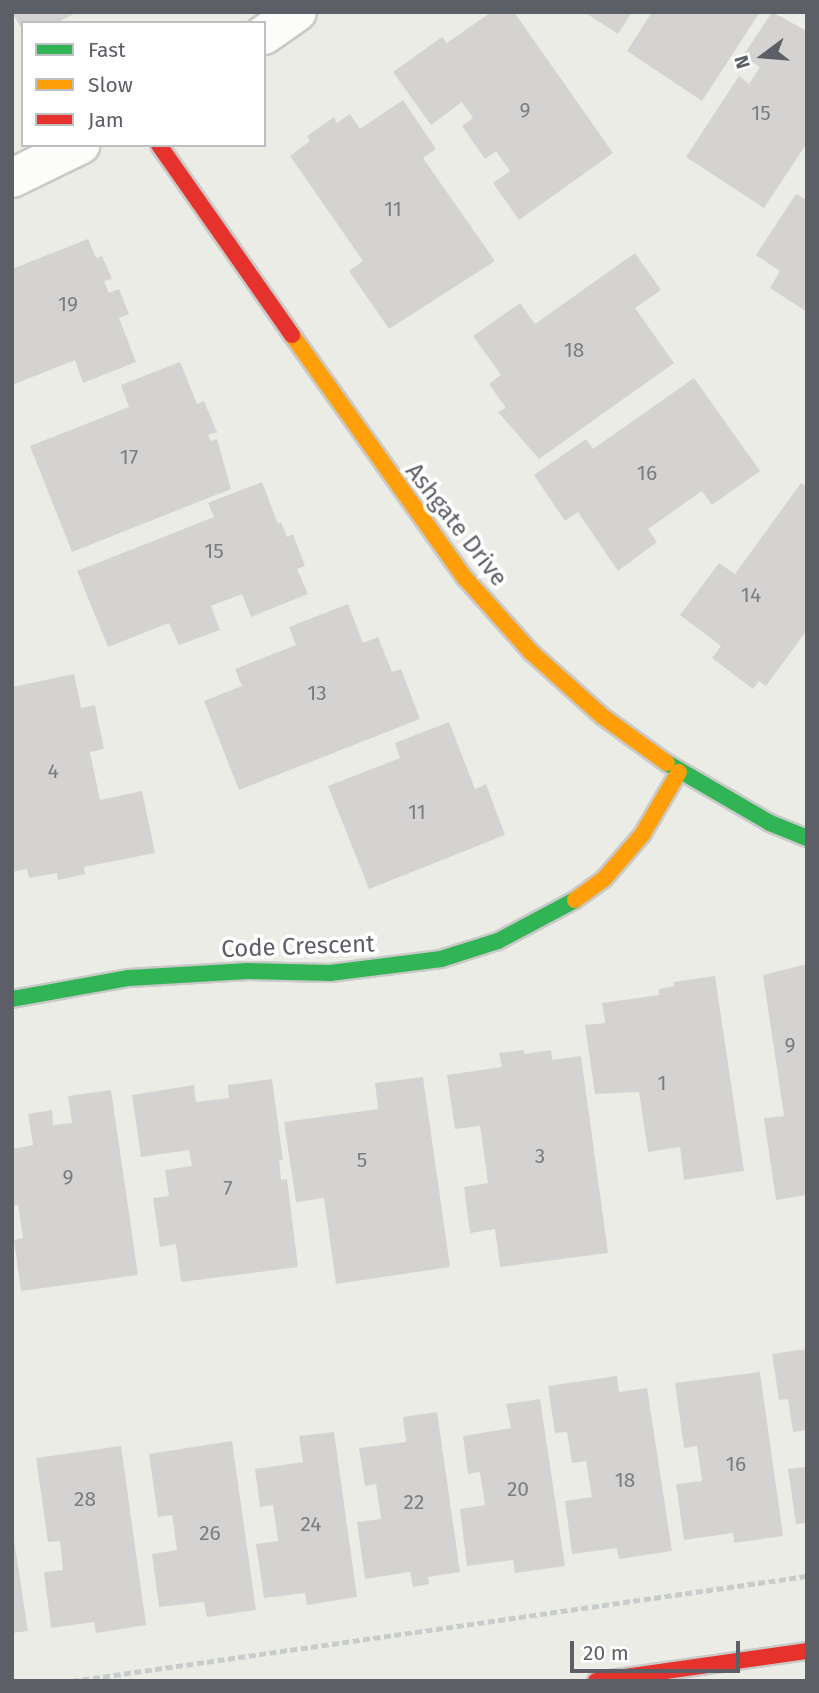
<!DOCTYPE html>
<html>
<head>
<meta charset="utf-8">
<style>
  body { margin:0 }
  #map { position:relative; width:819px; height:1693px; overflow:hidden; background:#ecece7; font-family:"Fira Sans",sans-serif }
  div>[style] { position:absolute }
  .building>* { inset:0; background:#d4d3d1 }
  .path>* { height:4.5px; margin-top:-2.25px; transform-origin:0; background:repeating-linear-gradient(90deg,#c8cdcb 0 7px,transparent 0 10.5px) }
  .roads { filter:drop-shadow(2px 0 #c9c9c7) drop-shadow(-2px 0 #c9c9c7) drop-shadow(0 2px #c9c9c7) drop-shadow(0 -2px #c9c9c7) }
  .street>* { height:38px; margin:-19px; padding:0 19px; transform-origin:19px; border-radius:19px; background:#fcfcfb }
  .fast>* { height:16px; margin:-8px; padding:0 8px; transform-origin:8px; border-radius:8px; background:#30b455 }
  .slow>* { height:16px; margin:-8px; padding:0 8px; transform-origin:8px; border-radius:8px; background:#ff9f0a }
  .jam>* { height:16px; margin:-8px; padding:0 8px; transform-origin:8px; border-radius:8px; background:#e5322d }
  span { translate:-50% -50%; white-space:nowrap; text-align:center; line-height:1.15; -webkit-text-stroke:7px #fff; paint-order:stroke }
  .number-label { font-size:21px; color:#7b7d81 }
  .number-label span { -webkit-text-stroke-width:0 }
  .street-label { font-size:24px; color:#5c5f65 }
  .frame { position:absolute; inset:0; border:14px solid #5c5f65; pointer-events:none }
  .legend { position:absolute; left:21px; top:21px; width:245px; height:126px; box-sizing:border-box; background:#fff; border:2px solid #bebfc1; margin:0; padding:9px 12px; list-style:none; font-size:21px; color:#5c5f65 }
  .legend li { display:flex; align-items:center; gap:14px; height:35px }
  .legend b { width:35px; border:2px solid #bebfc1 }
  .north { position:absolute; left:728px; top:21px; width:70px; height:70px; -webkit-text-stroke:5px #fff; paint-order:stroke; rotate:254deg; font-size:19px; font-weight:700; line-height:28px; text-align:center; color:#5c5f65 }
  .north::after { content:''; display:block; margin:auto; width:24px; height:32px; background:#5c5f65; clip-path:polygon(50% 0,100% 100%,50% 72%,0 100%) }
  .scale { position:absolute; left:570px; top:1641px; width:170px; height:32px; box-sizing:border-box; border:4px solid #5c5f65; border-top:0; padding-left:9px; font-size:21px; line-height:24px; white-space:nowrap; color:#5c5f65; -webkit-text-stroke:5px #fff; paint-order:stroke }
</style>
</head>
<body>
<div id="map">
  <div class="building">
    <div style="clip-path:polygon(12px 12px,78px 12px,56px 23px,23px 23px,23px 31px)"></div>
    <div style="clip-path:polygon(491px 12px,514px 12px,613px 153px,519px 220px,493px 183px,510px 171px,496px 151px,485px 159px,462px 126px,473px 118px,462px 102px,431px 125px,393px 72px,442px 37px,447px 43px)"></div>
    <div style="clip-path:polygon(584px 12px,632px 12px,618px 34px)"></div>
    <div style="clip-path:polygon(652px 12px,760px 12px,702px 101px,627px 51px)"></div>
    <div style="clip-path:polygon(772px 12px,807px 31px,807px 143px,764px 208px,686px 157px,739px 76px,749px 84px,760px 67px,743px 56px)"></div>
    <div style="clip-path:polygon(403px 100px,436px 149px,423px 158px,495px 261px,389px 329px,349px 271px,363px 261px,290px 156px,310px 141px,307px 136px,334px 117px,337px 123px,350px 114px,360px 129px)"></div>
    <div style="clip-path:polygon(796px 194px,807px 200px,807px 312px,770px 288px,780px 271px,756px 255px)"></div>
    <div style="clip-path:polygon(88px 239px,96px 258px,102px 256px,112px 279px,104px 281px,109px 293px,119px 289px,129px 314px,119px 318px,136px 362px,83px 383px,75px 360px,12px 385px,12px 269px)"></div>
    <div style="clip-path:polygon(635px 253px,661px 290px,635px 308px,674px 363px,539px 459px,498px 412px,506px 408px,489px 384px,501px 375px,473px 336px,520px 303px,535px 324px)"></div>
    <div style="clip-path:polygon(180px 362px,197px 404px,204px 401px,217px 432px,208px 435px,211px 441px,217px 439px,231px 489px,72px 552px,30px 446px,129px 407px,121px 385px)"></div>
    <div style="clip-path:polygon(694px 378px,760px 471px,712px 505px,702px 491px,648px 529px,657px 542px,618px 571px,578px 512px,565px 521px,534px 475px,586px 439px,593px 449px)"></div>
    <div style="clip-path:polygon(262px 482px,278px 524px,281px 522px,287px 537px,293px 534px,305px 566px,297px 569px,308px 594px,251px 617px,242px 594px,211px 606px,220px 630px,179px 645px,169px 623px,108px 647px,77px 571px,214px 517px,208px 503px)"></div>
    <div style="clip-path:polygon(801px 483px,807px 487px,807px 630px,766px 686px,759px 681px,753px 689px,712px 658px,721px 646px,680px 615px,719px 563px,735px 574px)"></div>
    <div style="clip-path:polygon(348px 604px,363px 643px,378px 637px,392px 672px,401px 669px,420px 719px,239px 790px,204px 701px,242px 686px,235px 669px,296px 645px,289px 627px)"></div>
    <div style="clip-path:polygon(74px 674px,81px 708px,95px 705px,104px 749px,90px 752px,100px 800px,142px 791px,155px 853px,84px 867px,85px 874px,58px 880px,57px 873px,29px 878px,27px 869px,12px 872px,12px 687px)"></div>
    <div style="clip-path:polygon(449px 722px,475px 789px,486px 784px,505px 835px,369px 889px,328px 786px,400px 758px,395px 743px)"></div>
    <div style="clip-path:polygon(807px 964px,807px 1195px,776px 1200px,764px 1118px,784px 1116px,763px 975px)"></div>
    <div style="clip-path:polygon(715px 976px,744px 1171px,684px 1180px,680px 1147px,648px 1152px,639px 1092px,595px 1094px,585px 1025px,605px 1023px,602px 1003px,659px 995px,659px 989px,674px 986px,674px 982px)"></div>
    <div style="clip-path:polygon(524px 1050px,524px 1054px,551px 1050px,552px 1060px,581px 1056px,608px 1253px,500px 1267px,495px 1229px,470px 1233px,464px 1187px,488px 1183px,480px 1126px,455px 1129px,447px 1075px,502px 1067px,499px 1053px)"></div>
    <div style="clip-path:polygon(423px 1077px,450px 1267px,336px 1284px,324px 1198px,296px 1202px,284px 1122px,378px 1109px,375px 1083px)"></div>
    <div style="clip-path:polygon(272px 1079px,283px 1160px,279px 1160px,281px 1180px,287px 1179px,298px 1267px,181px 1282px,176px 1244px,160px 1247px,153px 1198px,169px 1196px,165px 1170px,192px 1166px,189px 1150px,141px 1157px,132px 1095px,194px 1085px,196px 1102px,229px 1098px,228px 1085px)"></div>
    <div style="clip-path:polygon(111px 1090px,138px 1275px,21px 1291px,14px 1240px,23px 1238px,18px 1205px,12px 1206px,12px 1149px,33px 1145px,28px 1114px,52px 1110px,53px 1125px,72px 1123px,68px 1096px)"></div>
    <div style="clip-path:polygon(807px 1349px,807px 1430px,793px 1432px,788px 1399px,779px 1400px,772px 1354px)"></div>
    <div style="clip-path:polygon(760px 1372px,783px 1536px,734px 1543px,733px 1533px,684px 1540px,676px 1484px,702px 1481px,697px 1446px,684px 1448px,675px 1383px)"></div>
    <div style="clip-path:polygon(617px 1376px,619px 1392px,647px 1388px,672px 1551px,619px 1559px,617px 1548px,572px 1554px,565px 1501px,592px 1497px,586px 1461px,572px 1463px,567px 1432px,555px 1433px,548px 1386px)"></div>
    <div style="clip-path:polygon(540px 1399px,565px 1566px,515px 1573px,513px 1560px,467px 1566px,460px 1509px,485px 1505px,480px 1472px,468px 1474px,463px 1436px,511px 1428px,506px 1404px)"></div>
    <div style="clip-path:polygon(437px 1412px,460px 1572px,428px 1577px,429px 1584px,413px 1587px,410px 1572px,365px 1579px,357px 1522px,381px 1519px,376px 1484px,365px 1486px,359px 1448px,406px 1442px,403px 1417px)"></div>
    <div style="clip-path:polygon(334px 1432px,357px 1597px,307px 1605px,305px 1593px,264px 1598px,256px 1544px,278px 1541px,273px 1505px,260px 1507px,255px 1469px,303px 1462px,299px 1436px)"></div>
    <div style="clip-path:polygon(232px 1441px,256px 1610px,207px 1617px,204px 1602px,159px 1607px,152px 1554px,177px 1550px,172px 1515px,158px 1517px,149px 1454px)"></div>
    <div style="clip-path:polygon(121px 1446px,146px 1625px,96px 1633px,94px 1622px,51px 1628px,44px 1572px,63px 1570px,60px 1541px,48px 1542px,36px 1458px)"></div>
    <div style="clip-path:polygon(807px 1467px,807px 1523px,796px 1524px,788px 1469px)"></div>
    <div style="clip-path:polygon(12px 1527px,28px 1631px,12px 1633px)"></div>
  </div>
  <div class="path">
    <div style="left:72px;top:1681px;width:742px;rotate:-8.13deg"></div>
  </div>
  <div class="roads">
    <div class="street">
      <div style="left:264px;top:35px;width:40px;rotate:-34.9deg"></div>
      <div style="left:12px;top:178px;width:76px;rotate:-25.9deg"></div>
    </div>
    <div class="fast">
      <div style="left:667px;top:763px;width:119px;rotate:30.2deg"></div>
      <div style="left:770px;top:823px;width:40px;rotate:22deg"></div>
      <div style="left:12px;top:999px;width:119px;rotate:-10.2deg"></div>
      <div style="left:129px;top:978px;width:119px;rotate:-3.4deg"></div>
      <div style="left:248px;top:971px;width:82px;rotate:1.4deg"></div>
      <div style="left:330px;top:973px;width:112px;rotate:-7.2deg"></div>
      <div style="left:441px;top:959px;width:60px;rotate:-17.5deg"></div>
      <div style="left:498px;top:941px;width:87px;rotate:-28deg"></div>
    </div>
    <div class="slow">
      <div style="left:292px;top:335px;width:298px;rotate:54.6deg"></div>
      <div style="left:465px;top:578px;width:99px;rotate:48.3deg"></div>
      <div style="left:531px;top:652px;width:96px;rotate:42deg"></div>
      <div style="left:602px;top:716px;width:80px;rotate:35.9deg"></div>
      <div style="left:575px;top:900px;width:36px;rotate:-36deg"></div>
      <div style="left:604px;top:879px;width:58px;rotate:-49.2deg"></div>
      <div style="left:642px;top:835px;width:73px;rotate:-59.6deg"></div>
    </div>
    <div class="jam">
      <div style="left:159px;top:145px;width:232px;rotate:55deg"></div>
      <div style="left:596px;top:1681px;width:213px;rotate:-8.1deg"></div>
    </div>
  </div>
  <div class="number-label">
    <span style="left:525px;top:110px">9</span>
    <span style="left:761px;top:113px">15</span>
    <span style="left:393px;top:209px">11</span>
    <span style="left:68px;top:304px">19</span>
    <span style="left:574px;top:350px">18</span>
    <span style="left:129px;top:457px">17</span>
    <span style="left:647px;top:473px">16</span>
    <span style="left:214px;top:551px">15</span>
    <span style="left:751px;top:595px">14</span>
    <span style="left:317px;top:693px">13</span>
    <span style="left:53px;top:771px">4</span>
    <span style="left:417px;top:812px">11</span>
    <span style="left:790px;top:1045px">9</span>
    <span style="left:662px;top:1083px">1</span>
    <span style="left:540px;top:1156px">3</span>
    <span style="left:362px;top:1160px">5</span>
    <span style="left:68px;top:1177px">9</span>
    <span style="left:228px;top:1188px">7</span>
    <span style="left:736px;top:1464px">16</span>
    <span style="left:625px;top:1480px">18</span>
    <span style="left:518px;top:1489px">20</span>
    <span style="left:85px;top:1499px">28</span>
    <span style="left:414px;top:1502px">22</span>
    <span style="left:311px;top:1524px">24</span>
    <span style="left:210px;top:1533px">26</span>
  </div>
  <div class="street-label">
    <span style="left:456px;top:525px;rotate:52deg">Ashgate Drive</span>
    <span style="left:298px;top:947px;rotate:-2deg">Code Crescent</span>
  </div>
  <div class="frame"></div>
  <ul class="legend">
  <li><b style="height:9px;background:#30b455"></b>Fast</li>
  <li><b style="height:9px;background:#ff9f0a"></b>Slow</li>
  <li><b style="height:9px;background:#e5322d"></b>Jam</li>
  </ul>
  <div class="north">N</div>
  <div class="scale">20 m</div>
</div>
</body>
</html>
